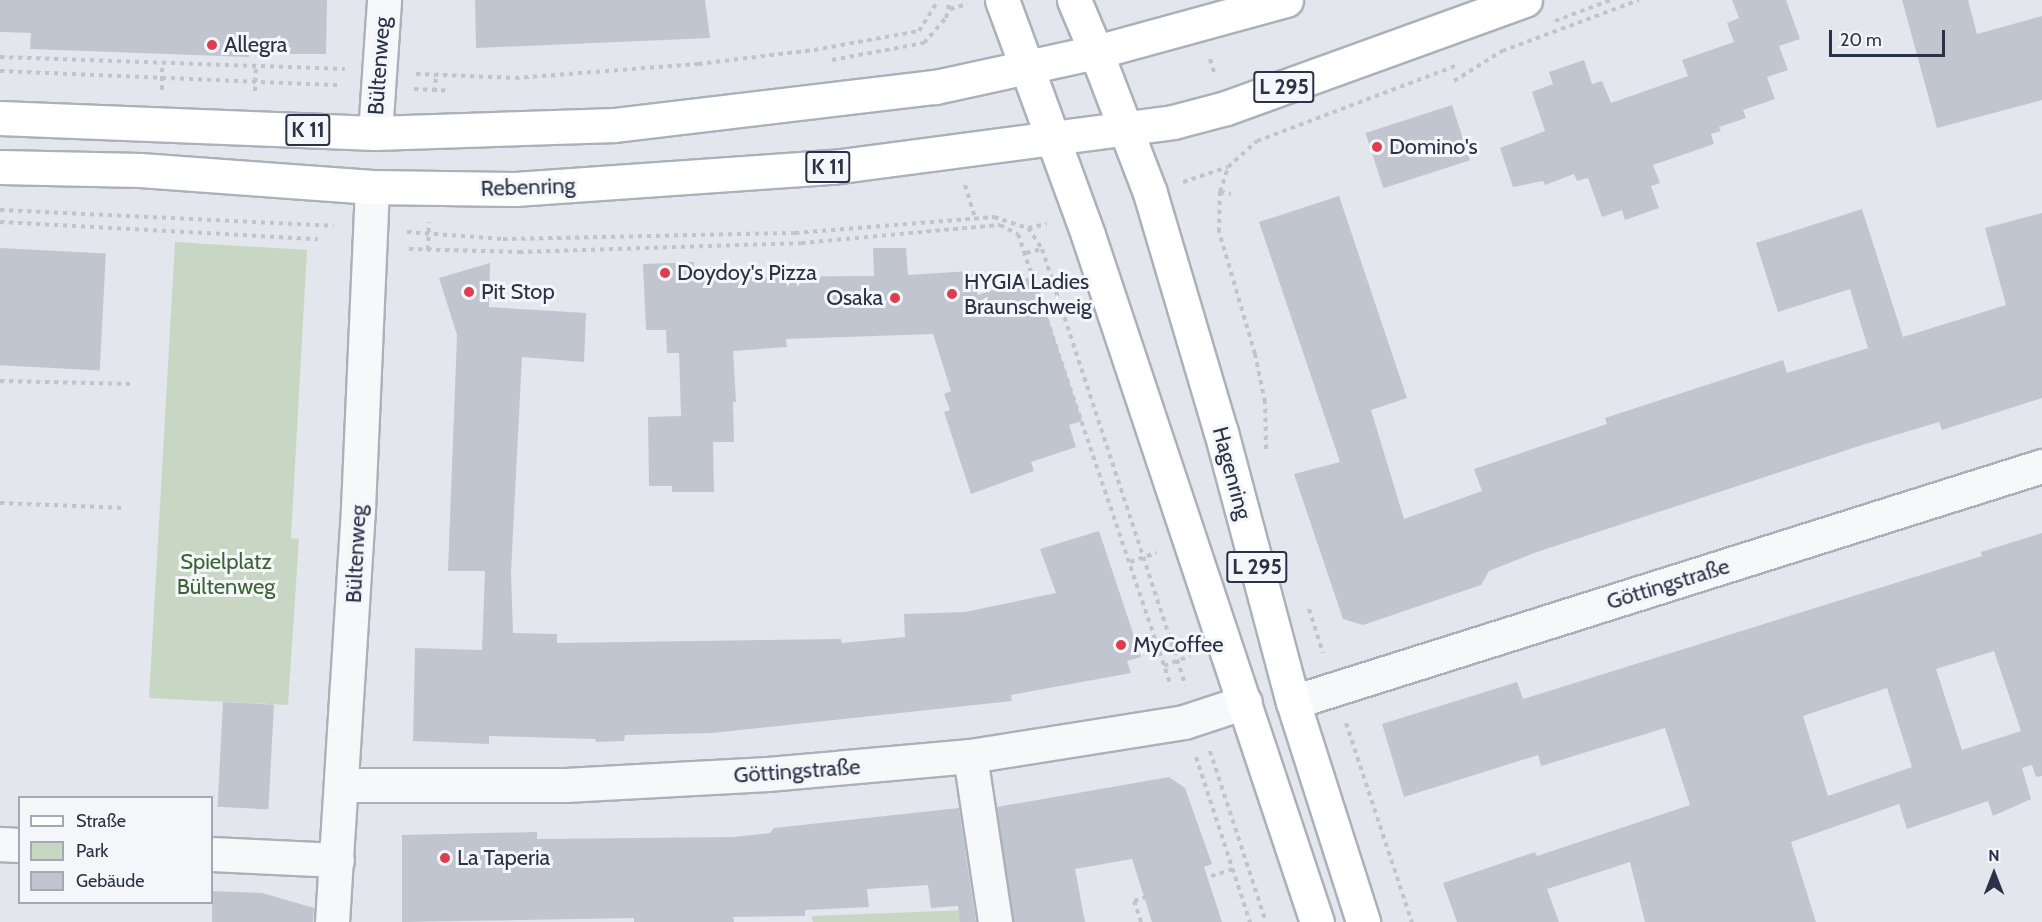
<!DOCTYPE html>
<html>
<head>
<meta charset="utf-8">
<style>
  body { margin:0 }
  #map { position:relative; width:2042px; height:922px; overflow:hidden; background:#e3e7ed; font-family:Cabin,sans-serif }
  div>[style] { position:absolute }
  .green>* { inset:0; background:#c8d7c4 }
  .building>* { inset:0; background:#c0c5d0; transform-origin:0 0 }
  .path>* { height:4px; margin-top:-2px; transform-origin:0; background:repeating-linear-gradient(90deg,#c1c5cb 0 4.5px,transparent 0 9px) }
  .roads { filter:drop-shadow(2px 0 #abb1bb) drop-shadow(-2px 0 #abb1bb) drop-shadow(0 2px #abb1bb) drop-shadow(0 -2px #abb1bb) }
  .street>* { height:33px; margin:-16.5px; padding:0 16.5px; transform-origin:16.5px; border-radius:16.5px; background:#f7f8fa }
  .secondary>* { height:33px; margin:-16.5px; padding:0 16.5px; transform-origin:16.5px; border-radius:16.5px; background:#fff }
  .primary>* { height:33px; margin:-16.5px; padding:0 16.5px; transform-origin:16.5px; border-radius:16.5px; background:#fff }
  .dots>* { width:16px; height:16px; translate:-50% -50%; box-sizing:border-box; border:3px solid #f4f6f9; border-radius:50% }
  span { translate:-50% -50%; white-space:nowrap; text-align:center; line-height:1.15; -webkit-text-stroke:6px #f4f6f9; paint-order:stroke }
  .shield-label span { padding:2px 4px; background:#f4f6f9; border:2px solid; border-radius:4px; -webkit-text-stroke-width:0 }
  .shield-label { font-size:21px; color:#293247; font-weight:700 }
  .poi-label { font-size:22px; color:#293247 }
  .left { translate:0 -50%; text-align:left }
  .right { translate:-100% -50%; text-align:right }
  .street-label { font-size:22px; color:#293247 }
  .park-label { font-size:22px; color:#3b6534 }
  .legend { position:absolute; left:18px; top:796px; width:195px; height:108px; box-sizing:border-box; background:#f4f6f9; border:2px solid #a3a8b2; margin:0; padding:8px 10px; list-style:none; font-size:18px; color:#293247 }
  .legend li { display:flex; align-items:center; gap:12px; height:30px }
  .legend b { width:30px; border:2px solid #a3a8b2 }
  .north { position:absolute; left:1964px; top:844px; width:60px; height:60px; -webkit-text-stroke:4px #f4f6f9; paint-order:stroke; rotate:0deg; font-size:16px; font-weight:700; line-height:24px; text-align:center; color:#293247 }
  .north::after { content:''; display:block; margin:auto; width:21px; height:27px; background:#293247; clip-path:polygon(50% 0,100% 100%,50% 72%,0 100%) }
  .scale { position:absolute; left:1829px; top:30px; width:116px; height:27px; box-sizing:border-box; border:3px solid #293247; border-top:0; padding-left:8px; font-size:18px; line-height:21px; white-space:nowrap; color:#293247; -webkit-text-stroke:4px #f4f6f9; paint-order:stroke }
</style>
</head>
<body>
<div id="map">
  <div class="green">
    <div style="clip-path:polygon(175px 242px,307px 250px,291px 538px,299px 539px,288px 705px,149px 698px)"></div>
    <div style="clip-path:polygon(969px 910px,971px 922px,813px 922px,811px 916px)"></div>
  </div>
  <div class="building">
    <div style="clip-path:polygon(0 0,327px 0,326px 54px,249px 54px,249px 57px,30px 49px,31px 33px,0 32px)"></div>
    <div style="clip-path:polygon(475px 0,705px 0,710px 38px,476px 48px)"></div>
    <div style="clip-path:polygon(1732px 0,1786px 0,1800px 39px,1779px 46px,1788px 70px,1767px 77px,1775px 99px,1743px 110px,1746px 118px,1719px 127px,1721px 131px,1711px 134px,1714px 144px,1653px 165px,1660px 183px,1651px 186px,1659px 208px,1625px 220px,1622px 210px,1602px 217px,1588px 178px,1577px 181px,1574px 174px,1545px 185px,1543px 181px,1513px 187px,1500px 148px,1545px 131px,1532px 92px,1553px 84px,1549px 72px,1584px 60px,1592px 84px,1602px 81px,1611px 103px,1688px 76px,1682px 60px,1734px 42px,1727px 23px,1739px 18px)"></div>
    <div style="clip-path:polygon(1902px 0,1968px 0,1977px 34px,2042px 16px,2042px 100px,1937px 128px)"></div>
    <div style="left:1452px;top:105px;width:58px;height:91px;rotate:72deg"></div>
    <div style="clip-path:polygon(1339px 196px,1407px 398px,1371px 410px,1404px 519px,1482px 491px,1474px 469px,1607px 424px,1605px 418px,1783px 360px,1787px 373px,1868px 348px,1850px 289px,1778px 312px,1756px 243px,1862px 209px,1903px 337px,2006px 305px,1985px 228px,2042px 213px,2042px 398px,1942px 430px,1939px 422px,1862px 445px,1534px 553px,1489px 571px,1481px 585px,1363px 625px,1343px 619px,1294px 474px,1340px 462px,1259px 222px)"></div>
    <div style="left:0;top:248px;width:106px;height:117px;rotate:3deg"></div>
    <div style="clip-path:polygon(873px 248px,906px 248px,908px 275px,970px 271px,978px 295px,1034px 276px,1082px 421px,1069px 425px,1076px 447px,1031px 462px,1034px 471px,971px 494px,944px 412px,950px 410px,944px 394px,951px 391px,933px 334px,786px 339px,787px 347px,733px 351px,736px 402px,733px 402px,734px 442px,713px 442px,714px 492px,672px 492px,672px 486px,649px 486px,648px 417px,681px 416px,679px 353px,667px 353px,666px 330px,646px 330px,643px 264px,694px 262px,694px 268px,728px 266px,729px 277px,874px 276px)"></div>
    <div style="clip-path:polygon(490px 263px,489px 307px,586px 313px,584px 362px,522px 357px,511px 572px,513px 633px,557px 634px,557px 643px,841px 639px,842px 643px,905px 637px,904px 614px,965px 612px,1056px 593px,1040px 549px,1099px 531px,1141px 657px,1127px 661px,1131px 673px,1011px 695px,1012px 701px,712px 733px,625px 735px,624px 741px,596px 742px,595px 739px,489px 736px,489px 744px,413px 741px,415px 648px,482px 650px,485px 571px,448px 571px,457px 335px,439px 278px)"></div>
    <div style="clip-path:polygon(evenodd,2042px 533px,2042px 776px,2036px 777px,2032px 765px,2022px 768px,2031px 799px,1993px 816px,1988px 801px,1907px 829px,1899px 804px,1791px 842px,1816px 922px,1645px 922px,1630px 862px,1547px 889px,1559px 922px,1457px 922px,1443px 883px,1535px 852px,1537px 856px,1690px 805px,1665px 728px,1541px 766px,1538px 755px,1404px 797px,1382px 724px,1517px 682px,1523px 699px,1982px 556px,1981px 552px,2042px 533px,1994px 651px,2021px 731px,1962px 750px,1936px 669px,1994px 651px,2042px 533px,1887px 688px,1912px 767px,1828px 796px,1803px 716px,1887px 688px)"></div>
    <div style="left:223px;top:702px;width:51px;height:105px;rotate:3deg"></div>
    <div style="clip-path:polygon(1169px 777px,1185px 788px,1212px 864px,1204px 867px,1222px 922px,1152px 922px,1132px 859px,1075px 869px,1085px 922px,1013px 922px,997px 807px)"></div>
    <div style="clip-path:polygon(959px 808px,976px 922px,960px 922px,958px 906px,931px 908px,928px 885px,867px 889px,869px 907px,805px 910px,805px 916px,733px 917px,734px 922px,634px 922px,634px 918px,402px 922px,402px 835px,537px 832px,537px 839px,734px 837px,770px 833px,774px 828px)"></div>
    <div style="clip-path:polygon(212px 891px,262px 893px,314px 908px,313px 922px,212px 922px)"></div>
  </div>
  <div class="path">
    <div style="left:950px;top:9px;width:18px;rotate:-16deg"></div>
    <div style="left:1555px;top:21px;width:60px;rotate:-20.6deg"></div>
    <div style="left:0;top:57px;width:345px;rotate:2deg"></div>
    <div style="left:1210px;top:59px;width:17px;rotate:73deg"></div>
    <div style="left:832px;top:60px;width:94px;rotate:-10.5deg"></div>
    <div style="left:924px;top:43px;width:33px;rotate:-49deg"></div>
    <div style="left:946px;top:18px;width:18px;rotate:-77deg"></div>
    <div style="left:0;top:71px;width:341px;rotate:2.4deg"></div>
    <div style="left:416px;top:74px;width:99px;rotate:2.3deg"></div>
    <div style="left:515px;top:78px;width:184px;rotate:-4.4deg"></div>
    <div style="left:698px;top:64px;width:117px;rotate:-6.9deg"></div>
    <div style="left:814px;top:50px;width:107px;rotate:-10.3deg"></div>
    <div style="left:919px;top:31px;width:36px;rotate:-58deg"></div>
    <div style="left:1454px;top:81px;width:57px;rotate:-32deg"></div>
    <div style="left:1502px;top:51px;width:146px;rotate:-20.4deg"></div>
    <div style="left:414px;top:89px;width:35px;rotate:3deg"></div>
    <div style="left:162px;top:90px;width:27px;rotate:-90deg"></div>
    <div style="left:255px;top:91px;width:25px;rotate:-88deg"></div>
    <div style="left:435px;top:92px;width:17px;rotate:-87deg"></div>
    <div style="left:1183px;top:182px;width:47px;rotate:-18.4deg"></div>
    <div style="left:965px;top:185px;width:34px;rotate:73deg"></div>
    <div style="left:1220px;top:192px;width:11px;rotate:10deg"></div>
    <div style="left:0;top:210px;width:334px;rotate:2.7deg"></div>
    <div style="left:0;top:222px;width:318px;rotate:3.1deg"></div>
    <div style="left:1028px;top:228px;width:25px;rotate:56deg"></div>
    <div style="left:1042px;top:249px;width:459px;rotate:71.8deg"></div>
    <div style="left:407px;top:232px;width:96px;rotate:4.2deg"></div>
    <div style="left:503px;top:239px;width:292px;rotate:-1.2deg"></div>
    <div style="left:795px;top:233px;width:200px;rotate:-4.6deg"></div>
    <div style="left:994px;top:217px;width:36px;rotate:18deg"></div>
    <div style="left:1028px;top:228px;width:19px;rotate:-12deg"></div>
    <div style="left:409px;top:249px;width:110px;rotate:1.6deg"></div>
    <div style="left:519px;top:252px;width:282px;rotate:-1.8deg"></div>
    <div style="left:801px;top:243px;width:200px;rotate:-5.2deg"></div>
    <div style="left:1000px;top:225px;width:20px;rotate:27deg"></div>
    <div style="left:1018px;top:234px;width:477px;rotate:71.3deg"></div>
    <div style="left:428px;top:250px;width:28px;rotate:-88deg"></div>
    <div style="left:1026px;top:253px;width:16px;rotate:-14deg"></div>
    <div style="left:0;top:381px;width:132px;rotate:1.3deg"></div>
    <div style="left:1266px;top:449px;width:47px;rotate:-91.2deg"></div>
    <div style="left:1265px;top:402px;width:49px;rotate:-101.8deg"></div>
    <div style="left:1255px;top:354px;width:127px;rotate:-106.4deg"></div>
    <div style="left:1219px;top:232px;width:40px;rotate:-88.6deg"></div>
    <div style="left:1220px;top:192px;width:26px;rotate:-72deg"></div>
    <div style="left:1228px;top:167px;width:39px;rotate:-42deg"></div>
    <div style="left:1257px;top:141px;width:213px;rotate:-20.7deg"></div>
    <div style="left:0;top:503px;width:125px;rotate:2.3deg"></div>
    <div style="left:1130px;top:562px;width:28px;rotate:-19deg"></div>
    <div style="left:1309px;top:609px;width:46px;rotate:72.3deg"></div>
    <div style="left:1164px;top:666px;width:28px;rotate:-21deg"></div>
    <div style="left:1346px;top:723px;width:210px;rotate:71.7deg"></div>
    <div style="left:1210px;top:751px;width:180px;rotate:71.9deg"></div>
    <div style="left:1196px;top:757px;width:174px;rotate:71.9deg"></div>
    <div style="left:1141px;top:922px;width:22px;rotate:-108deg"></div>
    <div style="left:1134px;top:901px;width:104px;rotate:-17.9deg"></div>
  </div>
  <div class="roads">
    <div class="street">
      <div style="left:375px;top:133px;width:133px;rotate:-86.1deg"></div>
      <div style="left:1293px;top:702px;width:785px;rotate:-17.49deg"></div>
      <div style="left:970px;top:756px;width:168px;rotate:81.4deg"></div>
      <div style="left:343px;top:785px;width:222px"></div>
      <div style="left:565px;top:785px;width:203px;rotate:-3.1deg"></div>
      <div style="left:768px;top:774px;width:203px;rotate:-5.1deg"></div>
      <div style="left:970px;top:756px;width:217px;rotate:-9deg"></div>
      <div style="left:1184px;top:722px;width:64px;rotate:-18.2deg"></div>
      <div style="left:0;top:844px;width:20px;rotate:3deg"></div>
      <div style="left:212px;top:854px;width:125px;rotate:2.7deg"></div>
      <div style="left:332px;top:922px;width:415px;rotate:-86.4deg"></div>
      <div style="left:358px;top:508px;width:321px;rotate:-87.5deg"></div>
    </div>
    <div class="secondary">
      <div style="left:1002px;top:0;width:72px;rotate:69.8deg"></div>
      <div style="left:1074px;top:0;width:56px;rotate:67.1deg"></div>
    </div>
    <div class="primary">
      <div style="left:1096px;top:52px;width:151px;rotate:69deg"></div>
      <div style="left:1150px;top:193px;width:249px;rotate:73.5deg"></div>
      <div style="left:1221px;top:432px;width:279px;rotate:75.1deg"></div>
      <div style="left:1293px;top:702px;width:231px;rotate:72.3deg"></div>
      <div style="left:1027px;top:68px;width:178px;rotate:69.9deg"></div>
      <div style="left:1088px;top:235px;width:724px;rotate:71.57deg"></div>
      <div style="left:0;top:118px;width:375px;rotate:2.3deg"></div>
      <div style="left:375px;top:133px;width:240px;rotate:-1.9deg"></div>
      <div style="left:615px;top:125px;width:322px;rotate:-6.8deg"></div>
      <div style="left:935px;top:87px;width:165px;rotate:-12.3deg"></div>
      <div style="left:1096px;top:52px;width:197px;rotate:-15.3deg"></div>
      <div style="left:0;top:167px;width:140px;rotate:1.2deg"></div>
      <div style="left:140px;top:170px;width:233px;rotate:4.2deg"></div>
      <div style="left:372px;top:187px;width:143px;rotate:0.8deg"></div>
      <div style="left:515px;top:189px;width:319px;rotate:-4deg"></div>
      <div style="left:833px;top:167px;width:343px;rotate:-7.5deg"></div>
      <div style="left:1173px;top:122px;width:55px;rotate:-14.8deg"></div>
      <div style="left:1226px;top:108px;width:318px;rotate:-19.9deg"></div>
    </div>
  </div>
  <div class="dots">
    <div style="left:212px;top:45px;background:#dd3d4d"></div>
    <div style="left:1377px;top:147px;background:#dd3d4d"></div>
    <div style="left:665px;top:273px;background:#dd3d4d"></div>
    <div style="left:469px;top:292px;background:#dd3d4d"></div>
    <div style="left:952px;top:294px;background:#dd3d4d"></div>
    <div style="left:895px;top:298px;background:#dd3d4d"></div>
    <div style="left:1121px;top:645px;background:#dd3d4d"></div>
    <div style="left:445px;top:858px;background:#dd3d4d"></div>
  </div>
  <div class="shield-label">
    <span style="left:1284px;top:87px">L 295</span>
    <span style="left:308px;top:130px">K 11</span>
    <span style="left:828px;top:167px">K 11</span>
    <span style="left:1257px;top:567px">L 295</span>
  </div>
  <div class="poi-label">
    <span class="left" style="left:224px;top:45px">Allegra</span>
    <span class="left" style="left:1389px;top:147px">Domino's</span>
    <span class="left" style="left:677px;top:273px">Doydoy's Pizza</span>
    <span class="left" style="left:964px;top:294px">HYGIA Ladies<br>Braunschweig</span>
    <span class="left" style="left:481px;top:292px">Pit Stop</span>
    <span class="right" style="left:883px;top:298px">Osaka</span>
    <span class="left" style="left:1133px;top:645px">MyCoffee</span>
    <span class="left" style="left:457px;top:858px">La Taperia</span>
  </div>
  <div class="street-label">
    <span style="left:379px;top:66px;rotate:-86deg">Bültenweg</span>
    <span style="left:528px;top:187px;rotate:-2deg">Rebenring</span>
    <span style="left:1232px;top:473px;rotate:75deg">Hagenring</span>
    <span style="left:356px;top:554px;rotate:-87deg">Bültenweg</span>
    <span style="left:1668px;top:584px;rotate:-17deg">Göttingstraße</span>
    <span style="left:797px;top:771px;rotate:-4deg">Göttingstraße</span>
  </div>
  <div class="park-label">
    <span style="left:226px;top:574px">Spielplatz<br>Bültenweg</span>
  </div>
  <ul class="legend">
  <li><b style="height:8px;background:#fff"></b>Straße</li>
  <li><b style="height:16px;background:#c8d7c4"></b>Park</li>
  <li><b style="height:16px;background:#c0c5d0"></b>Gebäude</li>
  </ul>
  <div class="north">N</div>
  <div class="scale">20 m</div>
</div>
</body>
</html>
